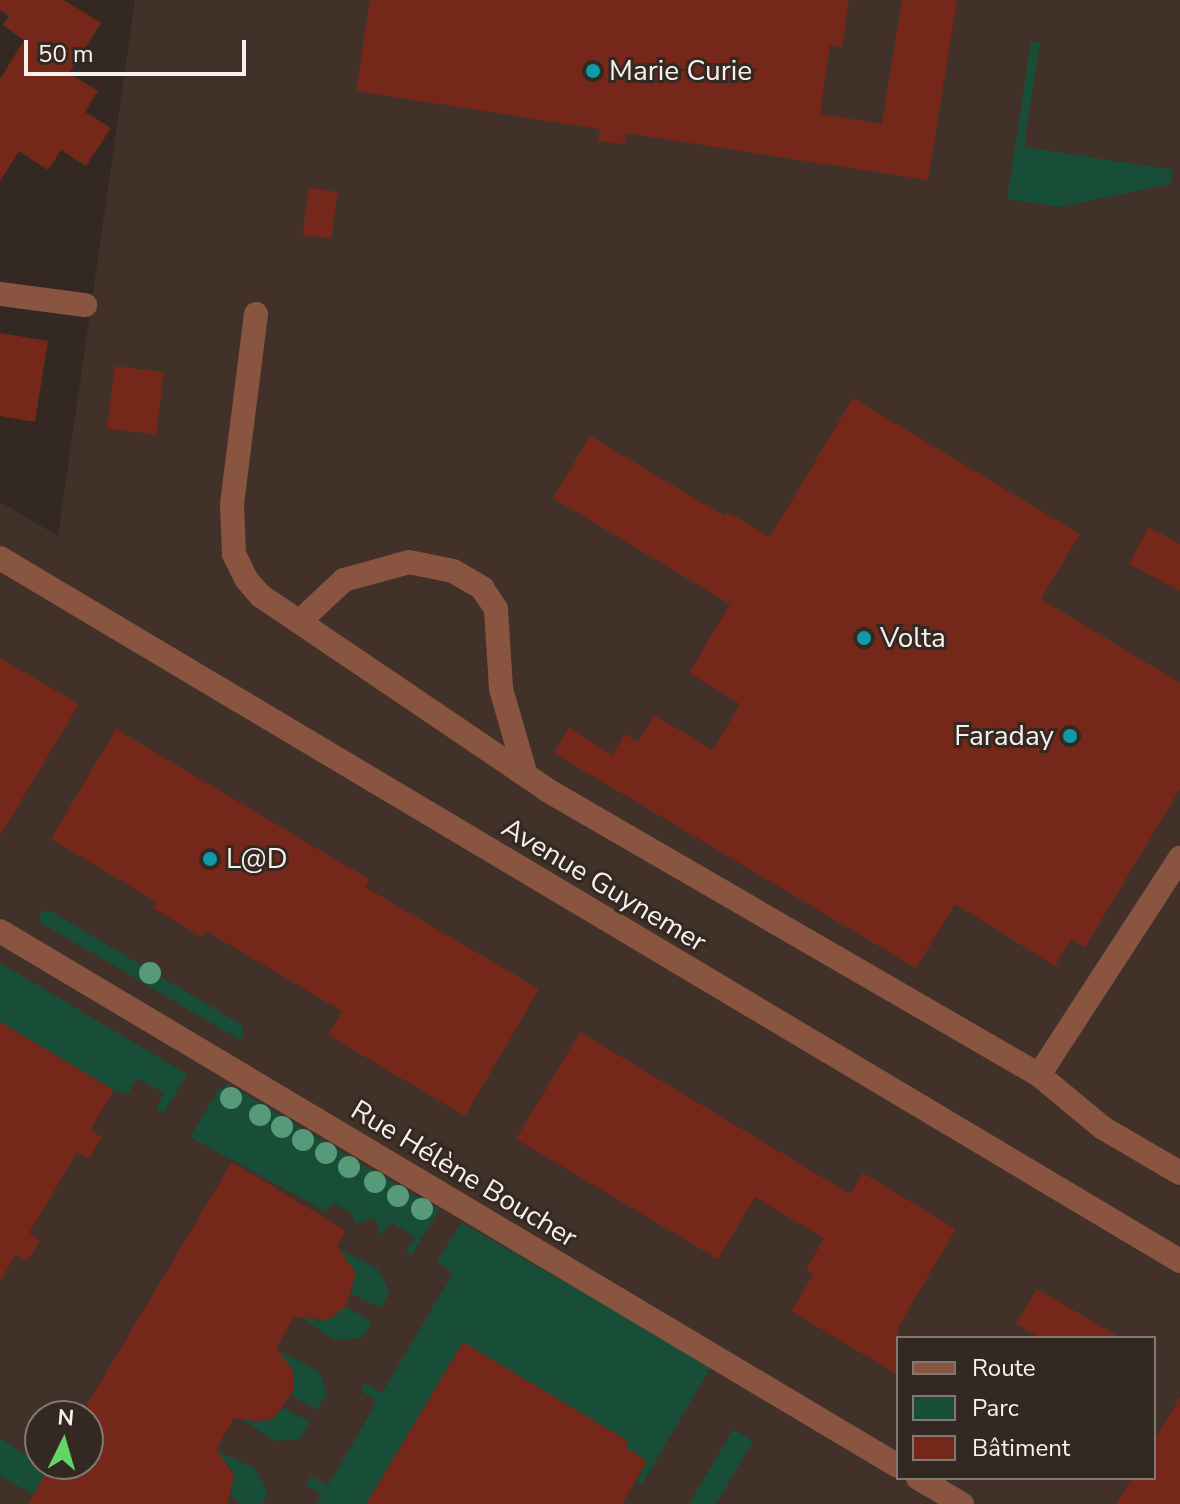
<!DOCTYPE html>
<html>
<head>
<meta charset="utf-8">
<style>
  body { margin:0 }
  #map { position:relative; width:1180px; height:1504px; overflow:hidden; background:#342822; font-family:"Nunito Sans",sans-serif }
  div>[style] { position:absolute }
  .built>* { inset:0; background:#423128 }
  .green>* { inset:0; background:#184d38 }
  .building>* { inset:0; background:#75281a; transform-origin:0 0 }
  .minor>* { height:24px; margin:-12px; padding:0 12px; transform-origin:12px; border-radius:12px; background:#895540 }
  .trees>* { width:22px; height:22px; margin:-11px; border-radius:50%; background:#579a79 }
  .dots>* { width:22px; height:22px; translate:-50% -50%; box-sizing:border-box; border:4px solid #342822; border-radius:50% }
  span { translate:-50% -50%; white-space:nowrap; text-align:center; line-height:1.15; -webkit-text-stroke:6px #342822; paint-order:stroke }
  .poi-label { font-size:28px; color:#f8f0ec }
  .left { translate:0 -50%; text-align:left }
  .right { translate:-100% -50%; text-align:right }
  .street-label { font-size:28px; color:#f8f0ec }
  .legend { position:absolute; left:896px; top:1336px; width:260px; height:144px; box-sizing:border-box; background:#342822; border:2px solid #827873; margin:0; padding:10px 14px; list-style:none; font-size:24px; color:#f8f0ec }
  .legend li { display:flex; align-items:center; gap:16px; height:40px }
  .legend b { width:40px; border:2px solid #827873 }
  .north { position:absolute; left:24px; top:1400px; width:80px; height:80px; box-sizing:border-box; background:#342822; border:2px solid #827873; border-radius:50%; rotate:5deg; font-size:22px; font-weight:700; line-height:32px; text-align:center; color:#f8f0ec }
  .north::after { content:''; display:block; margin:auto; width:28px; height:36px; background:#65d467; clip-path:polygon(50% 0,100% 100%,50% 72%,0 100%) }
  .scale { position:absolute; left:24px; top:40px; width:222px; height:36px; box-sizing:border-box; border:4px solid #f8f0ec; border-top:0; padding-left:10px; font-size:24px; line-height:28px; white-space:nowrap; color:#f8f0ec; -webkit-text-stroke:6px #342822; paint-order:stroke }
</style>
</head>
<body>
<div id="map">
  <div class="built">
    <div style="clip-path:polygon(evenodd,135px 0,1180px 0,1180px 1504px,0 1504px,0 502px,58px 536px,135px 0,898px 1338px,1154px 1338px,1154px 1478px,898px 1478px,898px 1338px,135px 0,40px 1416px,88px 1416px,88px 1464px,40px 1464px,40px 1416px)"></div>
  </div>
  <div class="green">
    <div style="clip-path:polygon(1031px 41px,1040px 43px,1024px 147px,1173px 170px,1171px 184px,1060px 207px,1007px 199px)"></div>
    <div style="clip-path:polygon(42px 911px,51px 911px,242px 1025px,244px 1035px,240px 1040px,38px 921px)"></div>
    <div style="clip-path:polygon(0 963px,187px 1074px,164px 1113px,156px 1109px,164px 1093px,137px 1078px,128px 1094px,114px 1090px,0 1022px)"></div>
    <div style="clip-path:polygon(228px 1084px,439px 1210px,411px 1255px,406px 1252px,415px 1237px,391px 1222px,381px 1236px,375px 1218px,355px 1224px,352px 1214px,333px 1203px,327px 1212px,190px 1137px,219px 1089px)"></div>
    <div style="clip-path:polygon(461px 1222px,711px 1367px,642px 1484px,636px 1481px,647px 1461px,625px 1447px,628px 1441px,464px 1343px,366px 1504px,317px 1504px,322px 1495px,306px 1485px,311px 1476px,327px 1486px,338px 1469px,377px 1401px,361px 1391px,365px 1383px,382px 1393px,453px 1273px,437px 1262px)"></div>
    <div style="clip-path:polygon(336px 1248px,377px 1268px,390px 1292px,381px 1308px,352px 1294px,354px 1269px)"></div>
    <div style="clip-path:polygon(345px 1307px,372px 1321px,362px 1338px,334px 1340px,297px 1314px,320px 1321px)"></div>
    <div style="clip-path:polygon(275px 1349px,318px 1370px,327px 1393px,317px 1410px,291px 1395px,293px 1370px)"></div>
    <div style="clip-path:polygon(284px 1408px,310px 1422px,300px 1439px,274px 1441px,236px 1415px,259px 1422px)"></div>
    <div style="clip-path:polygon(733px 1429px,753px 1441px,716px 1504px,689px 1504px)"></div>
    <div style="clip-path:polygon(0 1438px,40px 1464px,110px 1504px,50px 1504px,0 1476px)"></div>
    <div style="clip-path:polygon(215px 1450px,255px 1468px,268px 1494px,262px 1504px,243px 1504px,231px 1497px,233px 1471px)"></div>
  </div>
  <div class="building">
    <div style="clip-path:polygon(0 0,64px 0,101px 23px,69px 73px,98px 91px,85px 112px,111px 128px,86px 166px,61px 150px,48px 170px,19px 151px,0 181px,0 79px,24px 40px,3px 25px,9px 16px,0 10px)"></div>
    <div style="clip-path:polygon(370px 0,849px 0,842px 47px,830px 45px,820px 114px,882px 124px,902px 0,957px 0,928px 180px,626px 133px,625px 144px,598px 141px,600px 129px,356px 91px)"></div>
    <div style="left:309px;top:188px;width:29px;height:47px;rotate:8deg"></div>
    <div style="clip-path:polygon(0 333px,48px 341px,35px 422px,0 416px)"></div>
    <div style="left:115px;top:366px;width:49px;height:63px;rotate:7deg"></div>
    <div style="clip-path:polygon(853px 398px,1080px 534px,1041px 599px,1180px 683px,1180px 789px,1085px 947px,1071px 939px,1055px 966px,955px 904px,916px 968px,554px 753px,569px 728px,612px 755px,625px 734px,638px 742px,654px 715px,713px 750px,740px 704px,689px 673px,730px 604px,553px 498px,590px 436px,724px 516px,727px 512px,770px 537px)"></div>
    <div style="clip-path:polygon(1149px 527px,1180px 544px,1180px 591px,1129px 564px)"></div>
    <div style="clip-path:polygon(0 658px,79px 704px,0 836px)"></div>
    <div style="clip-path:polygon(116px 729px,370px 880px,365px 887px,539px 989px,465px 1116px,328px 1035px,342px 1011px,206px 931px,202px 937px,153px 908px,157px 902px,51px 839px)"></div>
    <div style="clip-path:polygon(0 1022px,114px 1090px,90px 1130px,102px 1137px,89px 1159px,77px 1152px,29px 1233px,40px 1240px,27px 1261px,16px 1254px,0 1281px)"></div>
    <div style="clip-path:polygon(580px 1032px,850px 1194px,863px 1173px,956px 1229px,898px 1327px,898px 1375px,791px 1311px,814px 1274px,806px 1270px,824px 1238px,755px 1197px,718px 1259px,516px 1139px)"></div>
    <div style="clip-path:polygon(232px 1162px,346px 1231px,337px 1246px,356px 1274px,345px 1307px,328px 1320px,294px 1317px,276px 1348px,293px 1370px,294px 1389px,274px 1418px,259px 1422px,234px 1418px,216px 1449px,234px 1476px,227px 1504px,28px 1504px,51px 1464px,88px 1464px,88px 1403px)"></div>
    <div style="clip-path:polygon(1037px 1289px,1121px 1338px,1040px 1338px,1016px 1324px)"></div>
    <div style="clip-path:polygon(463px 1342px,628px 1441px,625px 1447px,647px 1461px,622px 1504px,366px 1504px)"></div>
    <div style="clip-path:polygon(1180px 1397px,1180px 1504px,1116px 1504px,1132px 1478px,1154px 1478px,1154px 1441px)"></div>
  </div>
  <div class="minor">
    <div style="left:0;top:294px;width:86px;rotate:7.4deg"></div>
    <div style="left:256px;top:314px;width:192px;rotate:97.2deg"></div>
    <div style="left:232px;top:504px;width:50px;rotate:87.7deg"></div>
    <div style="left:234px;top:554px;width:28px;rotate:64deg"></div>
    <div style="left:246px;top:579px;width:23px;rotate:49deg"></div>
    <div style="left:261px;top:596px;width:346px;rotate:34.1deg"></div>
    <div style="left:547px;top:790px;width:569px;rotate:30.08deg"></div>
    <div style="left:1039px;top:1075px;width:259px;rotate:-57deg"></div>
    <div style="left:0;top:558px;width:1374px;rotate:30.78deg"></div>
    <div style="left:300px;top:621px;width:60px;rotate:-43deg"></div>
    <div style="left:344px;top:580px;width:67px;rotate:-15.5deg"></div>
    <div style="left:409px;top:562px;width:45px;rotate:11.6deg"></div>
    <div style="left:453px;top:571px;width:34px;rotate:30deg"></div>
    <div style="left:482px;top:588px;width:25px;rotate:56deg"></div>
    <div style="left:496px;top:609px;width:80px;rotate:86.4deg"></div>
    <div style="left:501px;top:689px;width:86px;rotate:73.9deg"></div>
    <div style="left:0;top:931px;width:1045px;rotate:30.79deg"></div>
    <div style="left:1039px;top:1075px;width:83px;rotate:39.6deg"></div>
    <div style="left:1103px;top:1128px;width:89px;rotate:30.3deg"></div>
    <div style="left:918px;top:1478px;width:51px;rotate:30.6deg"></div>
  </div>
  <div class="trees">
    <div style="left:150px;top:973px"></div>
    <div style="left:231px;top:1098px"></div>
    <div style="left:260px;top:1115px"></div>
    <div style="left:282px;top:1127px"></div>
    <div style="left:303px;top:1140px"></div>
    <div style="left:326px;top:1153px"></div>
    <div style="left:349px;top:1167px"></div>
    <div style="left:375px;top:1182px"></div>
    <div style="left:398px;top:1196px"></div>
    <div style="left:422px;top:1209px"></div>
  </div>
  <div class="dots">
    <div style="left:593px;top:71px;background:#0f9aa8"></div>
    <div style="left:864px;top:638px;background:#0f9aa8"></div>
    <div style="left:1070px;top:736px;background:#0f9aa8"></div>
    <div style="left:210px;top:859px;background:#0f9aa8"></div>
  </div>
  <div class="poi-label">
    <span class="left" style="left:609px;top:71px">Marie Curie</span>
    <span class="left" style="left:880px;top:638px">Volta</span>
    <span class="right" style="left:1054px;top:736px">Faraday</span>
    <span class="left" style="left:226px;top:859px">L@D</span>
  </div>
  <div class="street-label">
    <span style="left:604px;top:885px;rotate:31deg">Avenue Guynemer</span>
    <span style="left:464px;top:1174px;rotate:31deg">Rue Hélène Boucher</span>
  </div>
  <ul class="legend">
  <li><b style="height:10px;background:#895540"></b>Route</li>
  <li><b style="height:22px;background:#184d38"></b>Parc</li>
  <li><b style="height:22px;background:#75281a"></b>Bâtiment</li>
  </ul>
  <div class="north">N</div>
  <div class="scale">50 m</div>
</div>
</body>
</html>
